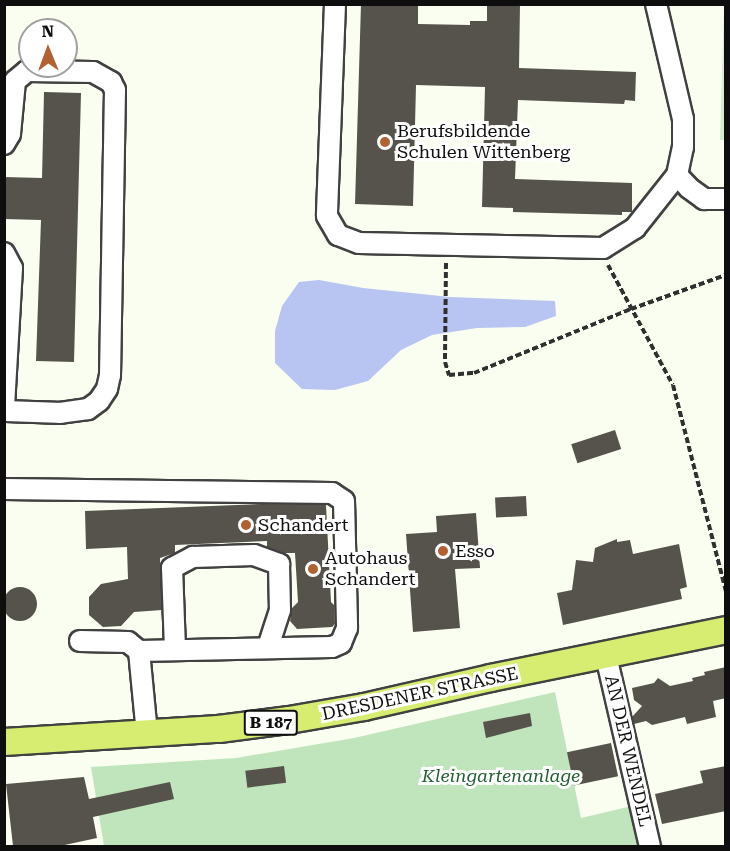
<!DOCTYPE html>
<html>
<head>
<meta charset="utf-8">
<style>
  body { margin:0 }
  #map { position:relative; width:730px; height:851px; overflow:hidden; background:#fafef0; font-family:"Roboto Serif",serif }
  div>[style] { position:absolute }
  .green>* { inset:0; background:#c0e5bc }
  .pitch>* { inset:0; background:#d4edcd }
  .water>* { inset:0; background:#b8c4f1 }
  .building>* { inset:0; background:#55534b; transform-origin:0 0 }
  .round { border-radius:50% }
  .path>* { height:4px; margin-top:-2px; transform-origin:0; background:repeating-linear-gradient(90deg,#303030 0 6px,transparent 0 9px) }
  .roads { filter:drop-shadow(2px 0 #414141) drop-shadow(-2px 0 #414141) drop-shadow(0 2px #414141) drop-shadow(0 -2px #414141) }
  .minor>* { height:20px; margin:-10px; padding:0 10px; transform-origin:10px; border-radius:10px; background:#fff }
  .major>* { height:26px; margin:-13px; padding:0 13px; transform-origin:13px; border-radius:13px; background:#d6ed71 }
  .dots>* { width:16px; height:16px; translate:-50% -50%; box-sizing:border-box; border:3px solid #fff; border-radius:50% }
  span { translate:-50% -50%; white-space:nowrap; text-align:center; line-height:1.15; -webkit-text-stroke:6px #fff; paint-order:stroke }
  .shield-label span { padding:2px 4px; background:#fff; border:2px solid; border-radius:4px; -webkit-text-stroke-width:0 }
  .shield-label { font-size:16px; color:#0e0e0e; font-weight:700 }
  .poi-label { font-size:18px; color:#0e0e0e }
  .left { translate:0 -50%; text-align:left }
  .street-label { font-size:18px; color:#0e0e0e }
  .park-label { font-size:18px; color:#236031; font-style:italic }
  .frame { position:absolute; inset:0; border:6px solid #0e0e0e; pointer-events:none }
  .north { position:absolute; left:18px; top:18px; width:60px; height:60px; box-sizing:border-box; background:#fff; border:2px solid #9f9f9f; border-radius:50%; rotate:359deg; font-size:16px; font-weight:700; line-height:24px; text-align:center; color:#0e0e0e }
  .north::after { content:''; display:block; margin:auto; width:21px; height:27px; background:#b26232; clip-path:polygon(50% 0,100% 100%,50% 72%,0 100%) }
</style>
</head>
<body>
<div id="map">
  <div class="green">
    <div style="clip-path:polygon(555px 692px,581px 818px,632px 806px,641px 846px,104px 846px,91px 767px,236px 758px,354px 738px)"></div>
  </div>
  <div class="pitch">
    <div style="clip-path:polygon(725px 4px,726px 140px,720px 140px,724px 5px)"></div>
  </div>
  <div class="water">
    <div style="clip-path:polygon(319px 280px,363px 288px,450px 297px,555px 301px,556px 316px,525px 327px,477px 328px,432px 335px,401px 350px,368px 381px,335px 390px,302px 389px,275px 363px,275px 331px,282px 306px,299px 282px)"></div>
  </div>
  <div class="building">
    <div style="clip-path:polygon(361px 4px,418px 4px,418px 24px,470px 25px,470px 21px,487px 21px,487px 4px,520px 4px,519px 68px,636px 72px,635px 101px,625px 100px,624px 104px,518px 100px,515px 179px,632px 183px,632px 212px,622px 212px,622px 215px,513px 212px,513px 208px,482px 207px,485px 87px,416px 85px,413px 206px,355px 204px)"></div>
    <div style="clip-path:polygon(44px 92px,81px 93px,74px 362px,36px 361px,41px 220px,4px 219px,4px 177px,42px 178px)"></div>
    <div style="left:615px;top:430px;width:20px;height:46px;rotate:72deg"></div>
    <div style="left:526px;top:496px;width:20px;height:31px;rotate:87deg"></div>
    <div style="clip-path:polygon(263px 504px,326px 505px,331px 602px,334px 605px,335px 624px,332px 627px,297px 629px,290px 621px,292px 608px,298px 602px,295px 553px,284px 553px,267px 547px,267px 541px,175px 545px,175px 553px,160px 558px,162px 610px,134px 612px,121px 626px,103px 627px,89px 615px,89px 597px,101px 584px,128px 579px,127px 547px,86px 549px,85px 511px)"></div>
    <div style="clip-path:polygon(476px 513px,480px 568px,455px 569px,460px 628px,413px 632px,406px 534px,437px 532px,436px 516px)"></div>
    <div style="clip-path:polygon(617px 539px,617px 542px,630px 540px,633px 554px,679px 544px,687px 587px,680px 589px,682px 599px,563px 625px,557px 593px,572px 590px,576px 560px,593px 562px,595px 548px)"></div>
    <div class="round" style="left:3px;top:587px;width:34px;height:34px"></div>
    <div style="clip-path:polygon(726px 667px,726px 698px,713px 701px,716px 717px,687px 724px,685px 717px,652px 725px,646px 721px,634px 724px,632px 717px,642px 706px,634px 700px,632px 688px,654px 683px,658px 678px,670px 686px,693px 681px,692px 678px,705px 675px,704px 672px)"></div>
    <div style="clip-path:polygon(530px 713px,532px 726px,486px 738px,483px 722px)"></div>
    <div style="left:611px;top:743px;width:34px;height:45px;rotate:78deg"></div>
    <div style="left:284px;top:766px;width:17px;height:39px;rotate:83deg"></div>
    <div style="clip-path:polygon(726px 766px,726px 811px,662px 824px,655px 794px,703px 783px,700px 771px)"></div>
    <div style="clip-path:polygon(84px 777px,89px 799px,170px 782px,174px 799px,93px 817px,97px 838px,60px 846px,13px 846px,6px 784px)"></div>
  </div>
  <div class="path">
    <div style="left:446px;top:263px;width:99px;rotate:90.6deg"></div>
    <div style="left:445px;top:362px;width:14px;rotate:73deg"></div>
    <div style="left:449px;top:375px;width:25px;rotate:-5deg"></div>
    <div style="left:474px;top:373px;width:170px;rotate:-22.2deg"></div>
    <div style="left:631px;top:309px;width:101px;rotate:-19.7deg"></div>
    <div style="left:608px;top:265px;width:136px;rotate:61.6deg"></div>
    <div style="left:673px;top:385px;width:214px;rotate:75.6deg"></div>
  </div>
  <div class="roads">
    <div class="minor">
      <div style="left:335px;top:4px;width:212px;rotate:92.2deg"></div>
      <div style="left:327px;top:216px;width:22px;rotate:60deg"></div>
      <div style="left:338px;top:235px;width:22px;rotate:21deg"></div>
      <div style="left:359px;top:243px;width:244px;rotate:1.2deg"></div>
      <div style="left:603px;top:248px;width:38px;rotate:-32deg"></div>
      <div style="left:635px;top:228px;width:68px;rotate:-51.6deg"></div>
      <div style="left:677px;top:175px;width:29px;rotate:-78deg"></div>
      <div style="left:683px;top:147px;width:28px;rotate:-90deg"></div>
      <div style="left:683px;top:119px;width:118px;rotate:-103.2deg"></div>
      <div style="left:4px;top:144px;width:12px;rotate:-59deg"></div>
      <div style="left:10px;top:134px;width:53px;rotate:-84.6deg"></div>
      <div style="left:15px;top:81px;width:16px;rotate:-40deg"></div>
      <div style="left:27px;top:71px;width:66px;rotate:0.9deg"></div>
      <div style="left:93px;top:72px;width:21px;rotate:29deg"></div>
      <div style="left:111px;top:82px;width:9px;rotate:63deg"></div>
      <div style="left:115px;top:90px;width:285px;rotate:91deg"></div>
      <div style="left:110px;top:375px;width:14px;rotate:102deg"></div>
      <div style="left:107px;top:389px;width:14px;rotate:124deg"></div>
      <div style="left:99px;top:401px;width:14px;rotate:144deg"></div>
      <div style="left:88px;top:409px;width:28px;rotate:172deg"></div>
      <div style="left:60px;top:413px;width:56px;rotate:-178deg"></div>
      <div style="left:677px;top:175px;width:18px;rotate:47deg"></div>
      <div style="left:689px;top:188px;width:19px;rotate:36deg"></div>
      <div style="left:704px;top:199px;width:22px"></div>
      <div style="left:4px;top:253px;width:17px;rotate:62deg"></div>
      <div style="left:12px;top:268px;width:138px;rotate:93.3deg"></div>
      <div style="left:4px;top:489px;width:328px;rotate:0.7deg"></div>
      <div style="left:332px;top:493px;width:14px;rotate:34deg"></div>
      <div style="left:344px;top:501px;width:127px;rotate:88.6deg"></div>
      <div style="left:347px;top:628px;width:16px;rotate:112deg"></div>
      <div style="left:341px;top:643px;width:10px;rotate:156deg"></div>
      <div style="left:332px;top:647px;width:193px;rotate:178.8deg"></div>
      <div style="left:139px;top:651px;width:14px;rotate:-141deg"></div>
      <div style="left:128px;top:642px;width:48px;rotate:-178.8deg"></div>
      <div style="left:175px;top:649px;width:81px;rotate:-92.1deg"></div>
      <div style="left:172px;top:568px;width:24px;rotate:-28deg"></div>
      <div style="left:193px;top:557px;width:61px;rotate:-1.9deg"></div>
      <div style="left:254px;top:555px;width:27px;rotate:20deg"></div>
      <div style="left:279px;top:564px;width:46px;rotate:88.8deg"></div>
      <div style="left:280px;top:610px;width:39px;rotate:108deg"></div>
      <div style="left:139px;top:651px;width:83px;rotate:84.5deg"></div>
      <div style="left:606px;top:656px;width:195px;rotate:77deg"></div>
    </div>
    <div class="major">
      <div style="left:4px;top:742px;width:215px;rotate:-3.5deg"></div>
      <div style="left:219px;top:729px;width:71px;rotate:-7.3deg"></div>
      <div style="left:289px;top:720px;width:76px;rotate:-9.8deg"></div>
      <div style="left:364px;top:707px;width:130px;rotate:-12.9deg"></div>
      <div style="left:491px;top:678px;width:240px;rotate:-11.5deg"></div>
    </div>
  </div>
  <div class="dots">
    <div style="left:385px;top:142px;background:#b26232"></div>
    <div style="left:246px;top:525px;background:#b26232"></div>
    <div style="left:443px;top:551px;background:#b26232"></div>
    <div style="left:313px;top:569px;background:#b26232"></div>
  </div>
  <div class="shield-label">
    <span style="left:271px;top:723px">B 187</span>
  </div>
  <div class="poi-label">
    <span class="left" style="left:397px;top:142px">Berufsbildende<br>Schulen Wittenberg</span>
    <span class="left" style="left:258px;top:525px">Schandert</span>
    <span class="left" style="left:455px;top:551px">Esso</span>
    <span class="left" style="left:325px;top:569px">Autohaus<br>Schandert</span>
  </div>
  <div class="street-label">
    <span style="left:420px;top:694px;rotate:-12deg">DRESDENER STRASSE</span>
    <span style="left:628px;top:751px;rotate:77deg">AN DER WENDEL</span>
  </div>
  <div class="park-label">
    <span style="left:501px;top:776px">Kleingartenanlage</span>
  </div>
  <div class="frame"></div>
  <div class="north">N</div>
</div>
</body>
</html>
